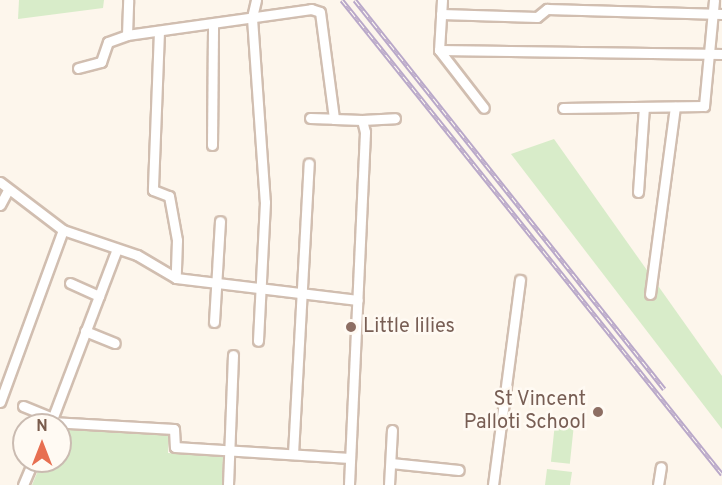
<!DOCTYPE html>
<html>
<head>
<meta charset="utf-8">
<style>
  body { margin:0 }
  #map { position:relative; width:722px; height:485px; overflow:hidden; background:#fdf6ec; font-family:Overpass,sans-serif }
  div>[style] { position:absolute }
  .green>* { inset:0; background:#d8ecc9; transform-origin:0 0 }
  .roads { filter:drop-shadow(2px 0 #d1beb0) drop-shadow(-2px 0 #d1beb0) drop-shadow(0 2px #d1beb0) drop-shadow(0 -2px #d1beb0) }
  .minor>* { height:9px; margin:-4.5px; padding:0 4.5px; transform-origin:4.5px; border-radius:4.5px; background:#fff }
  .rail>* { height:4.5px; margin-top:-2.25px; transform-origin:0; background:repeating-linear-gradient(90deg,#fffaf3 0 7px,#b9a8c9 0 14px); box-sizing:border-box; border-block:2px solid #b9a8c9 }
  .dots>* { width:16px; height:16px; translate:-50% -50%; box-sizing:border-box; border:3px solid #fffaf3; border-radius:50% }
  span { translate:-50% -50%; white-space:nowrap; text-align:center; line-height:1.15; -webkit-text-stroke:5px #fffaf3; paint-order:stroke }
  .education-label { font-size:20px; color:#785e54 }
  .left { translate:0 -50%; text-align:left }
  .right { translate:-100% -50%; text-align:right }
  .north { position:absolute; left:12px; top:413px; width:60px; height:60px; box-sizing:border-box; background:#fffaf3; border:2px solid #cabbb1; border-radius:50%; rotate:0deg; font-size:16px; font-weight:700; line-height:24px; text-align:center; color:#7a5c4d }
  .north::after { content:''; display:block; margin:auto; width:21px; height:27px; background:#e76f51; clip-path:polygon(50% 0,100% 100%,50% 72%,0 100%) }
</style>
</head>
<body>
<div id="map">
  <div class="green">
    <div style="clip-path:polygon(19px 0,104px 0,103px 8px,18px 19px)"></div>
    <div style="clip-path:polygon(554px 139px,722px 376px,722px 429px,511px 154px)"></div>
    <div style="left:555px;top:423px;width:19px;height:39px;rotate:6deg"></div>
    <div style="clip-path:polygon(60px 428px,169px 433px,168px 453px,223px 456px,222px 485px,32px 485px,42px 461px,60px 461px)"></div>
    <div style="clip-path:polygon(547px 469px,572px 472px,570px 485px,545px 485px)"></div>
  </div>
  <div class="roads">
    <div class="minor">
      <div style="left:256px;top:0;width:18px;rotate:103deg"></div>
      <div style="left:252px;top:18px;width:184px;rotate:86deg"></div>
      <div style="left:265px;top:202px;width:139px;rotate:92.9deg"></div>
      <div style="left:442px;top:0;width:50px;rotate:93.4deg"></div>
      <div style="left:439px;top:50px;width:73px;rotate:52.2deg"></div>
      <div style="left:441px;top:14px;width:96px;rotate:1.8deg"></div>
      <div style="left:537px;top:17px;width:13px;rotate:-39deg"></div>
      <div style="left:547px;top:9px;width:175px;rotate:1.6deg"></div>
      <div style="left:159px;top:31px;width:159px;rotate:92.2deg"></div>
      <div style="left:153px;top:190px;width:17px;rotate:21deg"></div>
      <div style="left:169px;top:196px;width:45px;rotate:79.7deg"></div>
      <div style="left:177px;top:240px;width:38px;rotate:92deg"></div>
      <div style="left:127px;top:35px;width:35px;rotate:-88deg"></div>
      <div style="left:439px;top:50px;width:283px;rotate:0.8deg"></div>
      <div style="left:78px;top:68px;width:24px;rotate:-15deg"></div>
      <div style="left:101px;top:62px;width:21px;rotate:-71deg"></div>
      <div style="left:108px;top:42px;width:20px;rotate:-20deg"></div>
      <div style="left:127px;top:35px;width:186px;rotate:-8deg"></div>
      <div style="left:311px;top:9px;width:9px;rotate:18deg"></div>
      <div style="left:320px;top:12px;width:108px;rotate:82.5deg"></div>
      <div style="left:334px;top:119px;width:28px;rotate:2deg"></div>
      <div style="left:362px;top:120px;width:12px;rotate:76deg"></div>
      <div style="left:365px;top:132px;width:353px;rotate:92.6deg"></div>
      <div style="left:563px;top:108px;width:141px;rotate:-0.8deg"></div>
      <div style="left:704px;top:106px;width:106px;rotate:-84.6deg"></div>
      <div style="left:310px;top:118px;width:24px;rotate:2deg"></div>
      <div style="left:362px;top:120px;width:33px;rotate:-3deg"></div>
      <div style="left:212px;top:145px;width:121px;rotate:-89.5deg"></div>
      <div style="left:0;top:182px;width:79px;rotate:37.3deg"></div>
      <div style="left:63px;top:230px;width:78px;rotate:18.7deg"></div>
      <div style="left:137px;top:255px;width:45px;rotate:30.5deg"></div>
      <div style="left:176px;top:278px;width:183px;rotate:6.9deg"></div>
      <div style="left:638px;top:192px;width:85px;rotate:-86deg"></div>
      <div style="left:0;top:205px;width:17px;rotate:-62deg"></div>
      <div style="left:70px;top:283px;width:32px;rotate:24deg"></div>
      <div style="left:650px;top:294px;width:189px;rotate:-82.4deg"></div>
      <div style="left:214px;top:322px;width:101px;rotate:-86.6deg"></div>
      <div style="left:85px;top:331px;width:32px;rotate:22deg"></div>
      <div style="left:0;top:402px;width:183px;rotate:-69.9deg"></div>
      <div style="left:23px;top:406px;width:31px;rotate:22deg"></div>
      <div style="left:51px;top:422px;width:123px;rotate:3.3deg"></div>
      <div style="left:174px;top:429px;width:18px;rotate:87deg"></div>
      <div style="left:175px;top:447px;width:175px;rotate:3.6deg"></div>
      <div style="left:50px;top:425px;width:188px;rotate:-69.2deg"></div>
      <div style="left:293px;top:454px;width:291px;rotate:-86.9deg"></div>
      <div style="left:391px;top:463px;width:68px;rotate:5.9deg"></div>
      <div style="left:23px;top:485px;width:26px;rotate:-67deg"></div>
      <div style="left:228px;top:485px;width:130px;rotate:-87.8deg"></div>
      <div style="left:389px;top:485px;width:55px;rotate:-86.9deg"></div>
      <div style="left:493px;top:485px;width:207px;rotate:-82.5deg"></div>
      <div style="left:658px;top:485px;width:18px;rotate:-81deg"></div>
    </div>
  </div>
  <div class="rail">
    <div style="left:342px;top:0;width:608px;rotate:51.28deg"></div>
    <div style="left:355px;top:0;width:497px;rotate:51.5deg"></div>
  </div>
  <div class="dots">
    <div style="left:351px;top:327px;background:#8d6e63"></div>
    <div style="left:598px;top:412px;background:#8d6e63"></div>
  </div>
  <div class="education-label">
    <span class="left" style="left:363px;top:327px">Little lilies</span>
    <span class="right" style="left:586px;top:412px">St Vincent<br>Palloti School</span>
  </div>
  <div class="north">N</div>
</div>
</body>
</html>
